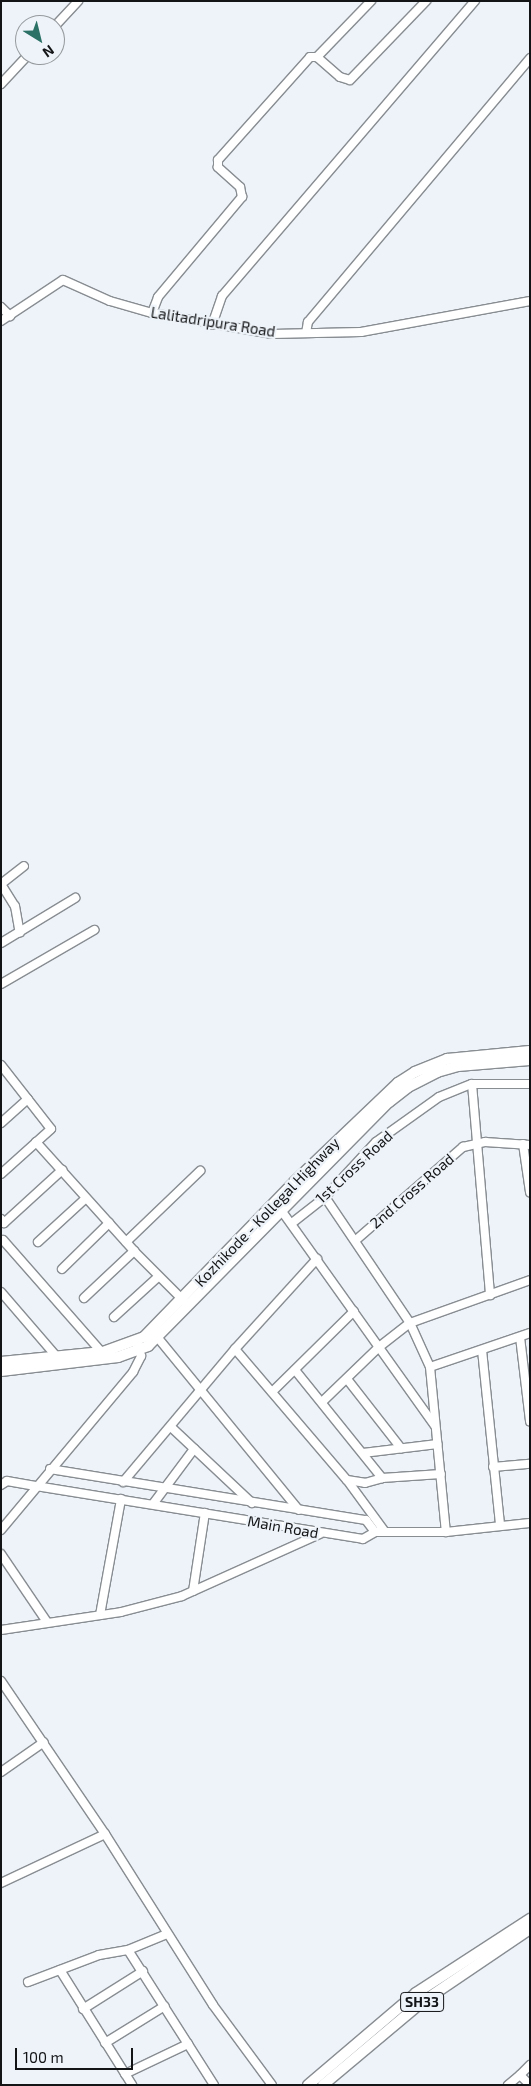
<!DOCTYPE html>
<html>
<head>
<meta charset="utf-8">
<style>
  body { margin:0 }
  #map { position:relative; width:531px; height:2086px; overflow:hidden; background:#edf3f9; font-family:"Exo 2",sans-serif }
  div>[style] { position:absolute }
  .roads { filter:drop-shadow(1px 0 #888d92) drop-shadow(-1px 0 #888d92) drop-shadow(0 1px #888d92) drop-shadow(0 -1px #888d92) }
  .minor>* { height:8px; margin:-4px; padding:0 4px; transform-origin:4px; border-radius:4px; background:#fff }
  .major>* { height:10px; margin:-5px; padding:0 5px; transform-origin:5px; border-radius:5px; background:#fff }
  span { translate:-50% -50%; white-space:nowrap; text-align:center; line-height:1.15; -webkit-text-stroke:4.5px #edf3f9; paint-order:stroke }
  .shield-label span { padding:1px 4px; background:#edf3f9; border:1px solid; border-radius:4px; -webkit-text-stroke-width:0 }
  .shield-label { font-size:14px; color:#131416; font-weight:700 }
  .street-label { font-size:15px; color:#131416 }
  .frame { position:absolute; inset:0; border:2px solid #131416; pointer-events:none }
  .north { position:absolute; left:15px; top:15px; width:50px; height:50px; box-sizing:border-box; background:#edf3f9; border:1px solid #969a9e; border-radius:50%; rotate:144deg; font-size:14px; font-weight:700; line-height:20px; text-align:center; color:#131416 }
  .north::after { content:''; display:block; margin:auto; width:18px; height:22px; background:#2c7165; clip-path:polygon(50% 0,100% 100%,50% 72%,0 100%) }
  .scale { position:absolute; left:15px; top:2048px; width:118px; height:22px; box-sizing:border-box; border:2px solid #131416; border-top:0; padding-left:6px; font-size:15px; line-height:18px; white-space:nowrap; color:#131416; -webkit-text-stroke:4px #edf3f9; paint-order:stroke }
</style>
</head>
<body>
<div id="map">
  <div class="roads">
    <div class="minor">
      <div style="left:55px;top:26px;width:34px;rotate:-47deg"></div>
      <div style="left:317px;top:57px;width:78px;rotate:-46deg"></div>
      <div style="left:1px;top:84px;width:40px;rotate:-47deg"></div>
      <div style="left:1px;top:307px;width:13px;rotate:45deg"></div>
      <div style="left:152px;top:313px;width:17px;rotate:-69deg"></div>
      <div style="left:158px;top:297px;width:131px;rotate:-50deg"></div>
      <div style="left:242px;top:197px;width:10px;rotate:-101deg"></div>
      <div style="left:240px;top:187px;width:30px;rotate:-138deg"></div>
      <div style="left:218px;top:167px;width:7px;rotate:-90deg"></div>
      <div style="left:218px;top:160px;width:138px;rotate:-48.2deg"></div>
      <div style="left:310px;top:57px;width:7px"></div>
      <div style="left:317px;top:57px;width:30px;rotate:41deg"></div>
      <div style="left:340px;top:77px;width:10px;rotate:17deg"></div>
      <div style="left:350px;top:80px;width:110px;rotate:-46.1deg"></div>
      <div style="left:1px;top:321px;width:74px;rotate:-33.5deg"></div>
      <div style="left:63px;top:280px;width:51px;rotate:24.1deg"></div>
      <div style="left:110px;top:301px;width:44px;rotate:15.9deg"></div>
      <div style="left:152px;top:313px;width:122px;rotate:9.9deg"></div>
      <div style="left:272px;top:334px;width:89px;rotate:-1.3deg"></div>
      <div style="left:361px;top:332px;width:172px;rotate:-10.4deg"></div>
      <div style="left:212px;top:325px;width:31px;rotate:-71deg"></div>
      <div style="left:222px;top:296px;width:389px;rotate:-49.4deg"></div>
      <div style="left:306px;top:333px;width:11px;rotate:-80deg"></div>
      <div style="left:308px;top:322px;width:345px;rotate:-49.9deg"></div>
      <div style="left:1px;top:884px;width:26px;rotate:58deg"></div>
      <div style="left:15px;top:906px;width:27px;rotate:80deg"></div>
      <div style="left:1px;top:884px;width:29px;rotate:-38deg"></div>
      <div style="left:1px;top:943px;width:87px;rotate:-31.3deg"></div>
      <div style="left:1px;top:984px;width:108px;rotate:-30.1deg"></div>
      <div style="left:1px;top:1065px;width:81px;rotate:52deg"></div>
      <div style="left:51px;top:1129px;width:67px;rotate:138deg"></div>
      <div style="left:472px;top:1084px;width:212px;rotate:85.1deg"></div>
      <div style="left:1px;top:1123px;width:36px;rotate:-42deg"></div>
      <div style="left:36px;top:1142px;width:147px;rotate:48deg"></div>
      <div style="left:134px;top:1251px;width:71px;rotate:45deg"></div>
      <div style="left:523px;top:1144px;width:49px;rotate:81.7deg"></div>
      <div style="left:325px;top:1197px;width:152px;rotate:56deg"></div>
      <div style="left:410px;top:1323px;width:48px;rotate:65.6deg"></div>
      <div style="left:430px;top:1367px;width:166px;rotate:84.5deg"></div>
      <div style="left:281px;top:1210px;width:265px;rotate:54.5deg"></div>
      <div style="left:1px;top:1219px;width:5px;rotate:53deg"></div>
      <div style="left:4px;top:1223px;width:79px;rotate:-42.4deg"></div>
      <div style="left:292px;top:1223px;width:42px;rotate:-38.2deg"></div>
      <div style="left:325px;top:1197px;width:75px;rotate:-47.2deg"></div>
      <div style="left:376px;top:1142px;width:77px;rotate:-35.5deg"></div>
      <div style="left:439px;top:1097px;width:35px;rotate:-22deg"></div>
      <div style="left:472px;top:1084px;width:58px"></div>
      <div style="left:356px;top:1240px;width:142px;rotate:-41deg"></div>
      <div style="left:463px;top:1147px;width:23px;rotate:-13deg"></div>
      <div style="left:485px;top:1142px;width:45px;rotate:3.8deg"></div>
      <div style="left:1px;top:1241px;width:2px;rotate:-27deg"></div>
      <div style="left:3px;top:1240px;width:153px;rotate:48.7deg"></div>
      <div style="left:38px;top:1242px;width:65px;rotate:-42.5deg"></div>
      <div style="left:126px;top:1242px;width:103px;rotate:-43.8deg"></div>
      <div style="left:62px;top:1269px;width:66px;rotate:-44.4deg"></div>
      <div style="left:1px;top:1292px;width:86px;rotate:49.3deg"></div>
      <div style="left:84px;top:1298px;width:69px;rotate:-43.2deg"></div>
      <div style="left:114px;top:1317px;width:59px;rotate:-42.3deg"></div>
      <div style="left:520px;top:1337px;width:85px;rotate:83.2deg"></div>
      <div style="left:158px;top:1338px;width:222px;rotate:50.7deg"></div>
      <div style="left:235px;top:1349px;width:172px;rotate:49.5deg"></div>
      <div style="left:347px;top:1480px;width:64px;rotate:53.8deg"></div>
      <div style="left:482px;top:1350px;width:175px;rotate:84.1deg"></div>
      <div style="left:430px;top:1367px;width:106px;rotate:-18.8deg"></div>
      <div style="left:295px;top:1370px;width:139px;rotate:51.1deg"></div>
      <div style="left:347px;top:1379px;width:88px;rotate:52deg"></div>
      <div style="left:272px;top:1392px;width:115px;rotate:-44.6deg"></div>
      <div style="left:322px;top:1402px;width:79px;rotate:-44deg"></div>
      <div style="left:379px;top:1347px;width:39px;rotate:-38deg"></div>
      <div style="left:410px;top:1323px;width:127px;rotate:-19.7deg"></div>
      <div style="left:171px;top:1427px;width:111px;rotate:43.2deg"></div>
      <div style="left:363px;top:1453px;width:75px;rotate:-6.9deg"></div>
      <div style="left:493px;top:1467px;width:37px;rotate:-5deg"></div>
      <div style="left:50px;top:1469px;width:320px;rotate:9.2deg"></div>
      <div style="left:366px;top:1520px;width:15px;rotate:53deg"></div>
      <div style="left:347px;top:1480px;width:18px;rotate:9deg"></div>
      <div style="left:365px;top:1483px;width:18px;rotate:-16deg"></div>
      <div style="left:382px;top:1478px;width:59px;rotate:-3.9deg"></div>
      <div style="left:123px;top:1482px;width:174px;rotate:-49.9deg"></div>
      <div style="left:235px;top:1349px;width:122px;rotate:-47.7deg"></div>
      <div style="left:1px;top:1485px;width:7px;rotate:-34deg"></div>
      <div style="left:7px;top:1481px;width:29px;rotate:10deg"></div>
      <div style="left:36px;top:1486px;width:331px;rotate:9.2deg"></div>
      <div style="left:363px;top:1539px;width:14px;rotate:-30deg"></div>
      <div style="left:375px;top:1532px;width:71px"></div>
      <div style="left:446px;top:1532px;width:84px;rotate:-6.1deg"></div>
      <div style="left:153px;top:1504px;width:69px;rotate:-53.3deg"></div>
      <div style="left:1px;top:1530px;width:206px;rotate:-50.1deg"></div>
      <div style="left:133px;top:1372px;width:18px;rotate:-63deg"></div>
      <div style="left:141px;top:1356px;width:11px;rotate:-105deg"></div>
      <div style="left:1px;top:1554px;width:82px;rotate:55.9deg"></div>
      <div style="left:193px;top:1591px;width:79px;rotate:-81.3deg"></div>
      <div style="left:100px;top:1615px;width:118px;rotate:-79.7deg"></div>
      <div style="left:1px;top:1630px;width:121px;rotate:-8.5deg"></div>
      <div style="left:121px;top:1612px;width:63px;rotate:-14.7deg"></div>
      <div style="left:182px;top:1596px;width:151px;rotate:-24.2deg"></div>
      <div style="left:1px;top:1681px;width:185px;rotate:55.8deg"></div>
      <div style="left:105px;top:1834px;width:202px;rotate:57.7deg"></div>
      <div style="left:213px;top:2005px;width:99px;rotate:53.6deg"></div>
      <div style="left:1px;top:1772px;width:52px;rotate:-34.9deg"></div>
      <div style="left:1px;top:1883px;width:115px;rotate:-25.2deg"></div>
      <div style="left:128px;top:1950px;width:42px;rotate:-22.3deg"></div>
      <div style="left:60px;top:1970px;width:136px;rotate:57.9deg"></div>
      <div style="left:28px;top:1982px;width:76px;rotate:-20.8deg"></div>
      <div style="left:99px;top:1955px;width:29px;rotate:-10deg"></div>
      <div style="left:128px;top:1950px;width:160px;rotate:57.5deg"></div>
      <div style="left:83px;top:2009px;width:71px;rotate:-32.3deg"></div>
      <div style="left:105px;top:2043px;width:70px;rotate:-31.7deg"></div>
      <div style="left:125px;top:2074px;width:70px;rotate:-25.5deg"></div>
      <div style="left:508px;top:2085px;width:16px;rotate:-40deg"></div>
      <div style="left:530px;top:2085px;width:14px;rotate:-135deg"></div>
      <div style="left:520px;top:2075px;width:14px;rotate:-45deg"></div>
    </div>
    <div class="major">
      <div style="left:1px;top:1362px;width:102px;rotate:-5.6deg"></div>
      <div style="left:103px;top:1352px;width:44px;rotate:-20.1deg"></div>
      <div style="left:144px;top:1337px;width:216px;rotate:-45.9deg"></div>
      <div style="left:294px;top:1182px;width:144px;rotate:-43.6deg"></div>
      <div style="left:398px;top:1083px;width:20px;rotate:-33deg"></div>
      <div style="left:415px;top:1072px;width:35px;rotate:-22deg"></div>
      <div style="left:447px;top:1059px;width:83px;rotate:-5.5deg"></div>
      <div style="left:1px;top:1371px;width:118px;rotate:-6.8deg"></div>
      <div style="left:118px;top:1357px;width:32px;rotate:-20deg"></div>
      <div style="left:148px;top:1346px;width:343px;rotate:-45.4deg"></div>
      <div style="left:389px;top:1102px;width:24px;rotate:-38deg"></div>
      <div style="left:408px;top:1087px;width:33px;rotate:-27deg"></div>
      <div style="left:437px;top:1072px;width:22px;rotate:-16deg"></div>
      <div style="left:458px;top:1066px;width:72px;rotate:-4.8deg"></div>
      <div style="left:308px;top:2085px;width:142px;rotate:-40.4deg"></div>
      <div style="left:416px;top:1993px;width:136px;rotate:-33deg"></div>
      <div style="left:323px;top:2085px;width:129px;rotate:-40deg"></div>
      <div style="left:422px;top:2002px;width:130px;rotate:-34.1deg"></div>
    </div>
  </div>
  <div class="shield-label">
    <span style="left:422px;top:2002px">SH33</span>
  </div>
  <div class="street-label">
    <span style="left:213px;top:322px;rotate:9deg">Lalitadripura Road</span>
    <span style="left:354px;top:1167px;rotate:-43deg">1st Cross Road</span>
    <span style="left:412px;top:1191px;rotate:-41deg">2nd Cross Road</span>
    <span style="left:267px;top:1212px;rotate:-46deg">Kozhikode - Kollegal Highway</span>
    <span style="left:283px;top:1527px;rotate:10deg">Main Road</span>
  </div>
  <div class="frame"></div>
  <div class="north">N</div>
  <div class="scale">100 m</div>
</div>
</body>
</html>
